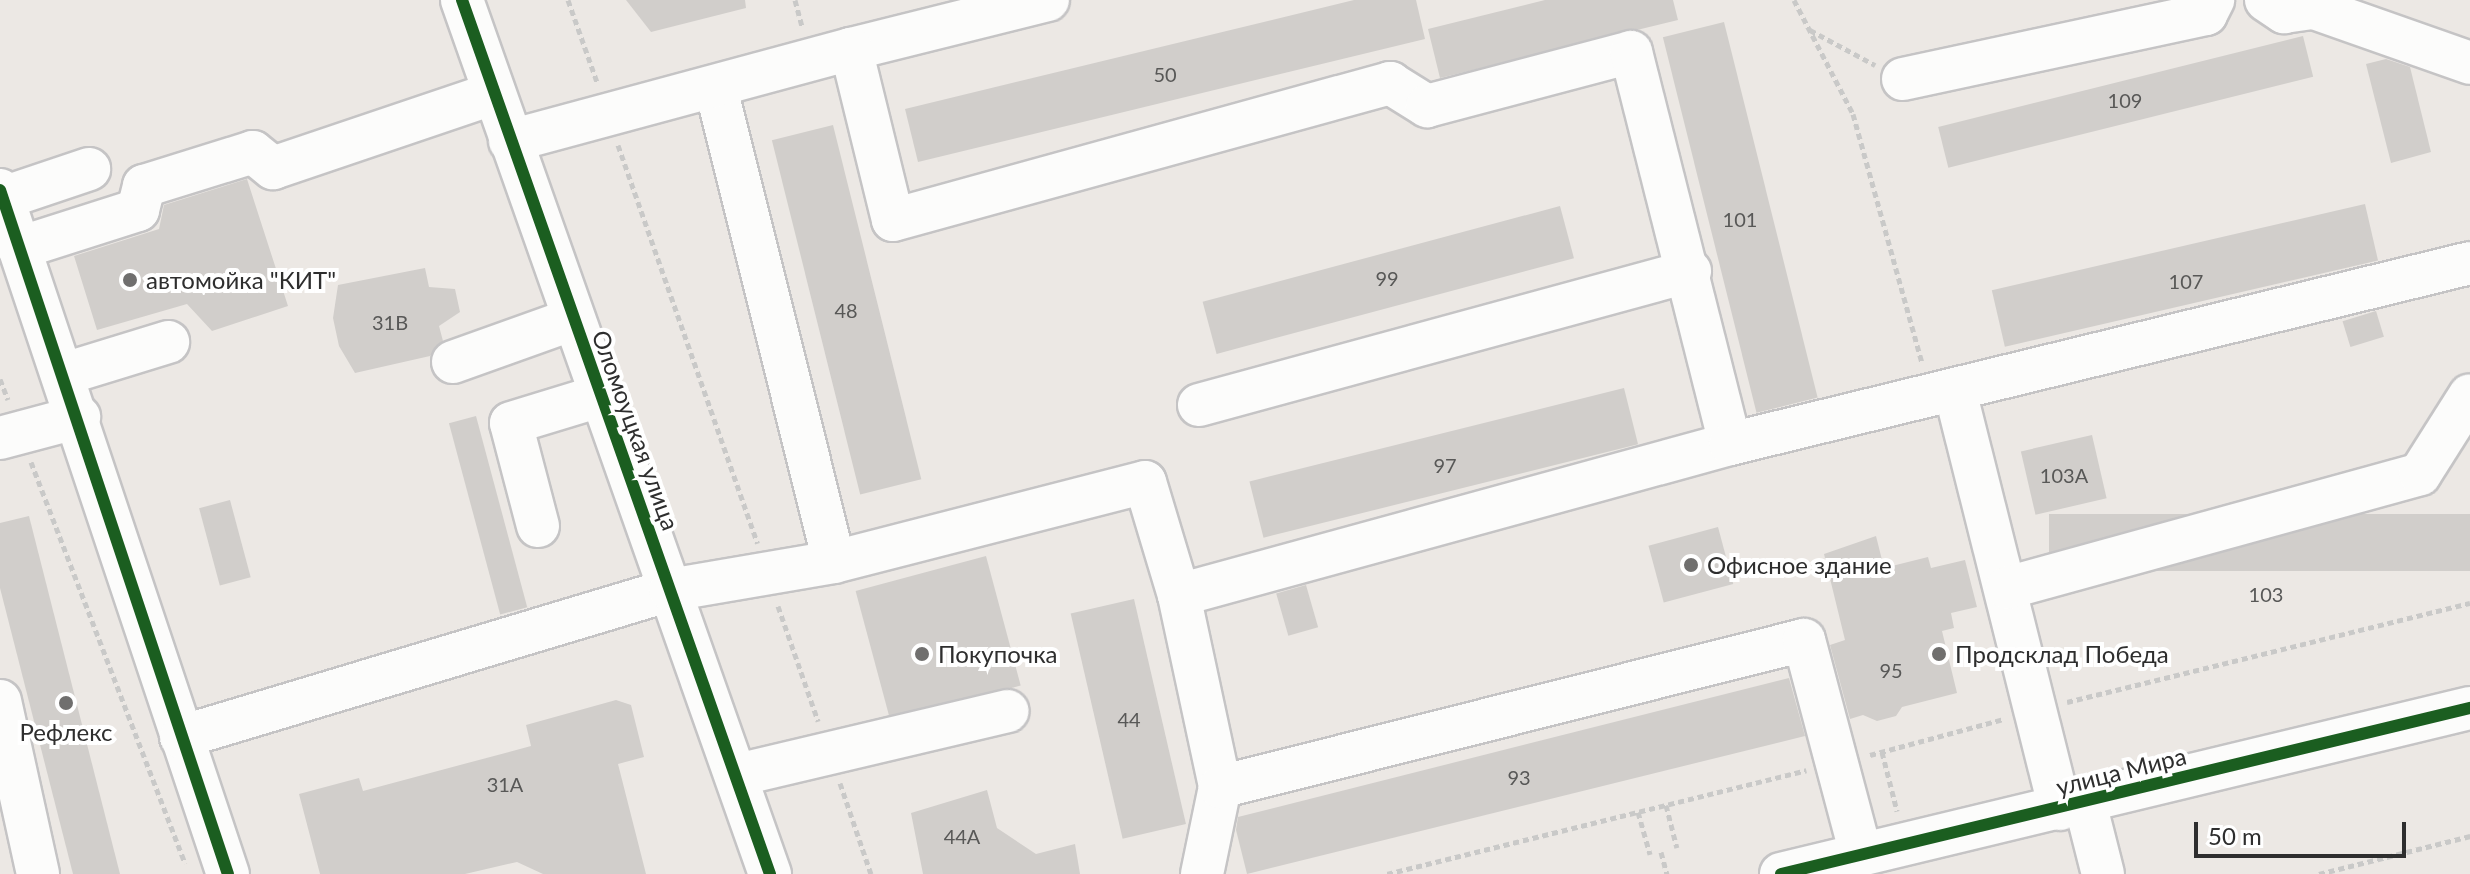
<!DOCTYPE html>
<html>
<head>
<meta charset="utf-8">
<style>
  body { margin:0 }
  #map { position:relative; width:2470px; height:874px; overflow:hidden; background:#ece8e4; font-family:Lato,sans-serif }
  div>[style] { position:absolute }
  .building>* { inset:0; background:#d1cecb; transform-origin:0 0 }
  .path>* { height:5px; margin-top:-2.5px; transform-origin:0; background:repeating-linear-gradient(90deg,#c9c9c8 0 6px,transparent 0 10px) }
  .roads { filter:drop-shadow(2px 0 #c5c4c5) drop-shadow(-2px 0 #c5c4c5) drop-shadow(0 2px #c5c4c5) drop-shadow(0 -2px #c5c4c5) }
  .minor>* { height:42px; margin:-21px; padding:0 21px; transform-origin:21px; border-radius:21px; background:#fcfcfb }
  .cycleway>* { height:12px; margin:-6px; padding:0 6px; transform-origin:6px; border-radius:6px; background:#1b5e20 }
  .dots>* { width:22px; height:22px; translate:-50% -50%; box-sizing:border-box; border:4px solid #fff; border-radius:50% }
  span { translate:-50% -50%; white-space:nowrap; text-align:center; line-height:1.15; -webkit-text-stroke:8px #fff; paint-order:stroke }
  .number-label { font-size:20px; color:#585857 }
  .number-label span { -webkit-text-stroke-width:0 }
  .poi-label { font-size:24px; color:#2e2e2e }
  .left { translate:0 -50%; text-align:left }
  .street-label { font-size:24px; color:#2e2e2e }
  .scale { position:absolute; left:2194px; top:822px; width:212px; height:36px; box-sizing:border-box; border:4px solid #2e2e2e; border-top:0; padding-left:10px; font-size:24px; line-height:28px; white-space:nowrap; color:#2e2e2e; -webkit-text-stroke:6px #fff; paint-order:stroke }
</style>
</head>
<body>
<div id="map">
  <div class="building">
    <div style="clip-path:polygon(626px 0,745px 0,746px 8px,651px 32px)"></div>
    <div style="clip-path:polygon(1354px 0,1416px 0,1425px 39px,918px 162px,905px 109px)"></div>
    <div style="clip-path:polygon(1545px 0,1673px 0,1678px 20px,1440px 78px,1428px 29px)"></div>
    <div style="left:1724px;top:22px;width:387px;height:63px;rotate:76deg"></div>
    <div style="left:2303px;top:36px;width:42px;height:376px;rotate:76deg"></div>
    <div style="clip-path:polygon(2386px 59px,2410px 67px,2431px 152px,2391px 163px,2366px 64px)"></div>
    <div style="left:833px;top:125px;width:365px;height:63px;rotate:76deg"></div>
    <div style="clip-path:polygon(247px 179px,288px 306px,212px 331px,187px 304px,97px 330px,74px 256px,159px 229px,164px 205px)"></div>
    <div style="left:2365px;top:204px;width:58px;height:383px;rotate:77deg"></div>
    <div style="left:1560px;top:206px;width:54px;height:370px;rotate:75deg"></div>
    <div style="clip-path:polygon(425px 268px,429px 287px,455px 289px,460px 312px,439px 326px,443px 341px,430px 356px,355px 373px,339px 346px,333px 318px,338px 285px)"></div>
    <div style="left:2376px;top:311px;width:27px;height:35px;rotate:73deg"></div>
    <div style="left:1624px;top:388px;width:58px;height:386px;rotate:76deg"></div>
    <div style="left:476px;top:416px;width:198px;height:28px;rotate:75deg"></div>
    <div style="left:2092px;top:435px;width:65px;height:73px;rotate:77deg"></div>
    <div style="left:230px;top:500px;width:80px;height:32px;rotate:75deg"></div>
    <div style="left:2470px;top:514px;width:57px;height:421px;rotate:90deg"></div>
    <div style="clip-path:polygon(29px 516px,120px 874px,73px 874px,0 588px,0 523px)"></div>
    <div style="left:1718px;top:527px;width:59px;height:72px;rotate:75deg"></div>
    <div style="clip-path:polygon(1876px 536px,1884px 568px,1928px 557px,1931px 568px,1965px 560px,1977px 607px,1951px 613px,1954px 628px,1942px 631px,1957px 693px,1902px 707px,1896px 716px,1877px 721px,1863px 715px,1850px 719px,1830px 645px,1845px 640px,1824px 554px)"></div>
    <div style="left:986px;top:556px;width:134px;height:135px;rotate:75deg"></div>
    <div style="left:1306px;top:585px;width:44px;height:31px;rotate:74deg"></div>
    <div style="left:1134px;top:599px;width:231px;height:65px;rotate:77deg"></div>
    <div style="clip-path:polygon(1789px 678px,1805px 736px,1247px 874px,1236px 830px,1238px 817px)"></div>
    <div style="clip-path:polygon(616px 700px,631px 705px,644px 757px,618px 764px,646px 874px,543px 874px,517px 862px,465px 874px,320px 874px,299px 794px,359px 778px,363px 791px,531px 746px,526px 725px)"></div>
    <div style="clip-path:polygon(987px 790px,997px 828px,1036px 854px,1075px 844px,1080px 874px,923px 874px,911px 813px)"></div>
  </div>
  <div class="path">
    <div style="left:568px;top:0;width:87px;rotate:70.5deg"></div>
    <div style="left:795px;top:0;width:28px;rotate:75deg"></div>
    <div style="left:1794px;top:0;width:128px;rotate:62.6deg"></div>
    <div style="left:1853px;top:114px;width:258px;rotate:74.5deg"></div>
    <div style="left:1810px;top:30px;width:74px;rotate:28.3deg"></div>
    <div style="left:618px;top:145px;width:422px;rotate:70.7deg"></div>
    <div style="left:0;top:379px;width:22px;rotate:69deg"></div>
    <div style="left:31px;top:462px;width:430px;rotate:69deg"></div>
    <div style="left:778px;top:606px;width:122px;rotate:70.8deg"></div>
    <div style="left:2067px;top:702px;width:415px;rotate:-13.8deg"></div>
    <div style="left:1882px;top:752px;width:61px;rotate:75.7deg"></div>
    <div style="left:1870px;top:755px;width:138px;rotate:-15.1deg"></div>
    <div style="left:840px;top:783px;width:96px;rotate:71.2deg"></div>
    <div style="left:1666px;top:805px;width:44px;rotate:75.7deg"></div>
    <div style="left:1638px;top:812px;width:44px;rotate:74.1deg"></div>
    <div style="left:1661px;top:852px;width:23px;rotate:75deg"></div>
    <div style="left:1387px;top:874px;width:432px;rotate:-13.9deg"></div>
    <div style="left:2319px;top:874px;width:156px;rotate:-14.1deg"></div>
  </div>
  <div class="roads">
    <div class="minor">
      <div style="left:462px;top:0;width:927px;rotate:70.59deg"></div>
      <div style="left:2266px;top:0;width:22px;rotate:34deg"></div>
      <div style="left:2284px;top:12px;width:30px;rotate:-8deg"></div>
      <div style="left:2314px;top:8px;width:165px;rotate:19.4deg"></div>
      <div style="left:851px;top:49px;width:203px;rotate:-14deg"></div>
      <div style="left:1903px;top:79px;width:310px;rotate:-12.1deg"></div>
      <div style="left:2206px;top:14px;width:16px;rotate:-63deg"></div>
      <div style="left:716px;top:88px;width:488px;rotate:76deg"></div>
      <div style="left:510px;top:141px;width:353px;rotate:-15.1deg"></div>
      <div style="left:851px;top:49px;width:176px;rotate:76.2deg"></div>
      <div style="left:893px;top:220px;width:516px;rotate:-15.41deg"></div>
      <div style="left:1390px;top:83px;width:44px;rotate:31.9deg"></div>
      <div style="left:1427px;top:106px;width:211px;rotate:-14.8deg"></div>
      <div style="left:1631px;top:52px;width:404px;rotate:75.8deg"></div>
      <div style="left:0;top:190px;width:721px;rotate:71.57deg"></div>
      <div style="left:3px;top:198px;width:91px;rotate:-18.6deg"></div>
      <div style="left:19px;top:248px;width:125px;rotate:-17.7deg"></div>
      <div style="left:138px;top:210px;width:25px;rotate:-76deg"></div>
      <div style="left:144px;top:186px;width:114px;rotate:-17.3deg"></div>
      <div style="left:253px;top:152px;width:26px;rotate:39deg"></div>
      <div style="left:273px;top:168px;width:233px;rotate:-18.7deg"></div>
      <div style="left:453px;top:362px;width:127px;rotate:-19.7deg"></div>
      <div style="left:64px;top:374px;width:109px;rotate:-17.1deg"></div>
      <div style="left:1955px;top:391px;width:431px;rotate:75.9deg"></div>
      <div style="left:1199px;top:405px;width:509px;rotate:-15.26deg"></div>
      <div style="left:0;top:438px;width:82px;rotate:-14.9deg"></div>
      <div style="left:538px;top:526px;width:106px;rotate:-104.7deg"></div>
      <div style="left:511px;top:423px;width:93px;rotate:-16.9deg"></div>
      <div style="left:2007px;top:588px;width:428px;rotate:-15.4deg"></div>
      <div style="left:2420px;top:474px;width:93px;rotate:-57.7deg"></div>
      <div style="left:1179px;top:595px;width:571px;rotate:-15.33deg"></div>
      <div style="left:1730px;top:444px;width:762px;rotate:-13.74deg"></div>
      <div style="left:0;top:701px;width:177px;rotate:77.6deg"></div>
      <div style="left:181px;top:737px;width:511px;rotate:-16.73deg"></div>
      <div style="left:670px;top:590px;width:166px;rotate:-9.7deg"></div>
      <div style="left:834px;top:562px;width:321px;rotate:-14.4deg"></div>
      <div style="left:1145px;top:482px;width:118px;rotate:73.3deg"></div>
      <div style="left:1179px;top:595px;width:196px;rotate:77.9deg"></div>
      <div style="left:1220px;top:787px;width:89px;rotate:101.7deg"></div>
      <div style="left:737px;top:775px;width:278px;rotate:-13.3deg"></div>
      <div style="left:1220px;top:787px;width:602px;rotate:-14.13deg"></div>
      <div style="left:1804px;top:640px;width:221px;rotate:75.1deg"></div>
      <div style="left:2085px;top:803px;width:73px;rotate:75.8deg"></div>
      <div style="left:1781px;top:874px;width:709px;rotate:-13.55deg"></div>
    </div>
  </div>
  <div class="cycleway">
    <div style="left:462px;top:0;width:927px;rotate:70.59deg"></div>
    <div style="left:0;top:190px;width:721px;rotate:71.57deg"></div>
    <div style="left:1781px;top:874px;width:709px;rotate:-13.55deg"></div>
  </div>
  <div class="dots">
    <div style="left:130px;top:280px;background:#706f6e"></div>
    <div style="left:1691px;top:565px;background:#706f6e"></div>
    <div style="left:922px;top:654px;background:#706f6e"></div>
    <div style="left:1939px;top:654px;background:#706f6e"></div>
    <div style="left:66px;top:703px;background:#706f6e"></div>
  </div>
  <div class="number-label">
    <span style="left:1165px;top:74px">50</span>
    <span style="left:2125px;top:100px">109</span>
    <span style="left:1740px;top:219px">101</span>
    <span style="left:1387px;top:278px">99</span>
    <span style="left:2186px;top:281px">107</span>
    <span style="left:846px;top:310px">48</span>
    <span style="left:390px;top:322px">31В</span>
    <span style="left:1445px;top:465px">97</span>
    <span style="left:2064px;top:475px">103А</span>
    <span style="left:2266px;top:594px">103</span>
    <span style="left:1891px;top:670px">95</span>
    <span style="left:1129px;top:719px">44</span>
    <span style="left:1519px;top:777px">93</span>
    <span style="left:505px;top:784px">31А</span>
    <span style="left:962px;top:836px">44А</span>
  </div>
  <div class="poi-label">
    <span class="left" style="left:146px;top:280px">автомойка "КИТ"</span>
    <span class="left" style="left:1707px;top:565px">Офисное здание</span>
    <span class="left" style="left:938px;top:654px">Покупочка</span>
    <span class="left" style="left:1955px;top:654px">Продсклад Победа</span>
    <span style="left:66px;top:732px">Рефлекс</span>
  </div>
  <div class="street-label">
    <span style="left:636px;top:430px;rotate:70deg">Оломоуцкая улица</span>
    <span style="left:2121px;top:771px;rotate:-14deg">улица Мира</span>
  </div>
  <div class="scale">50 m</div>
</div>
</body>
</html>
